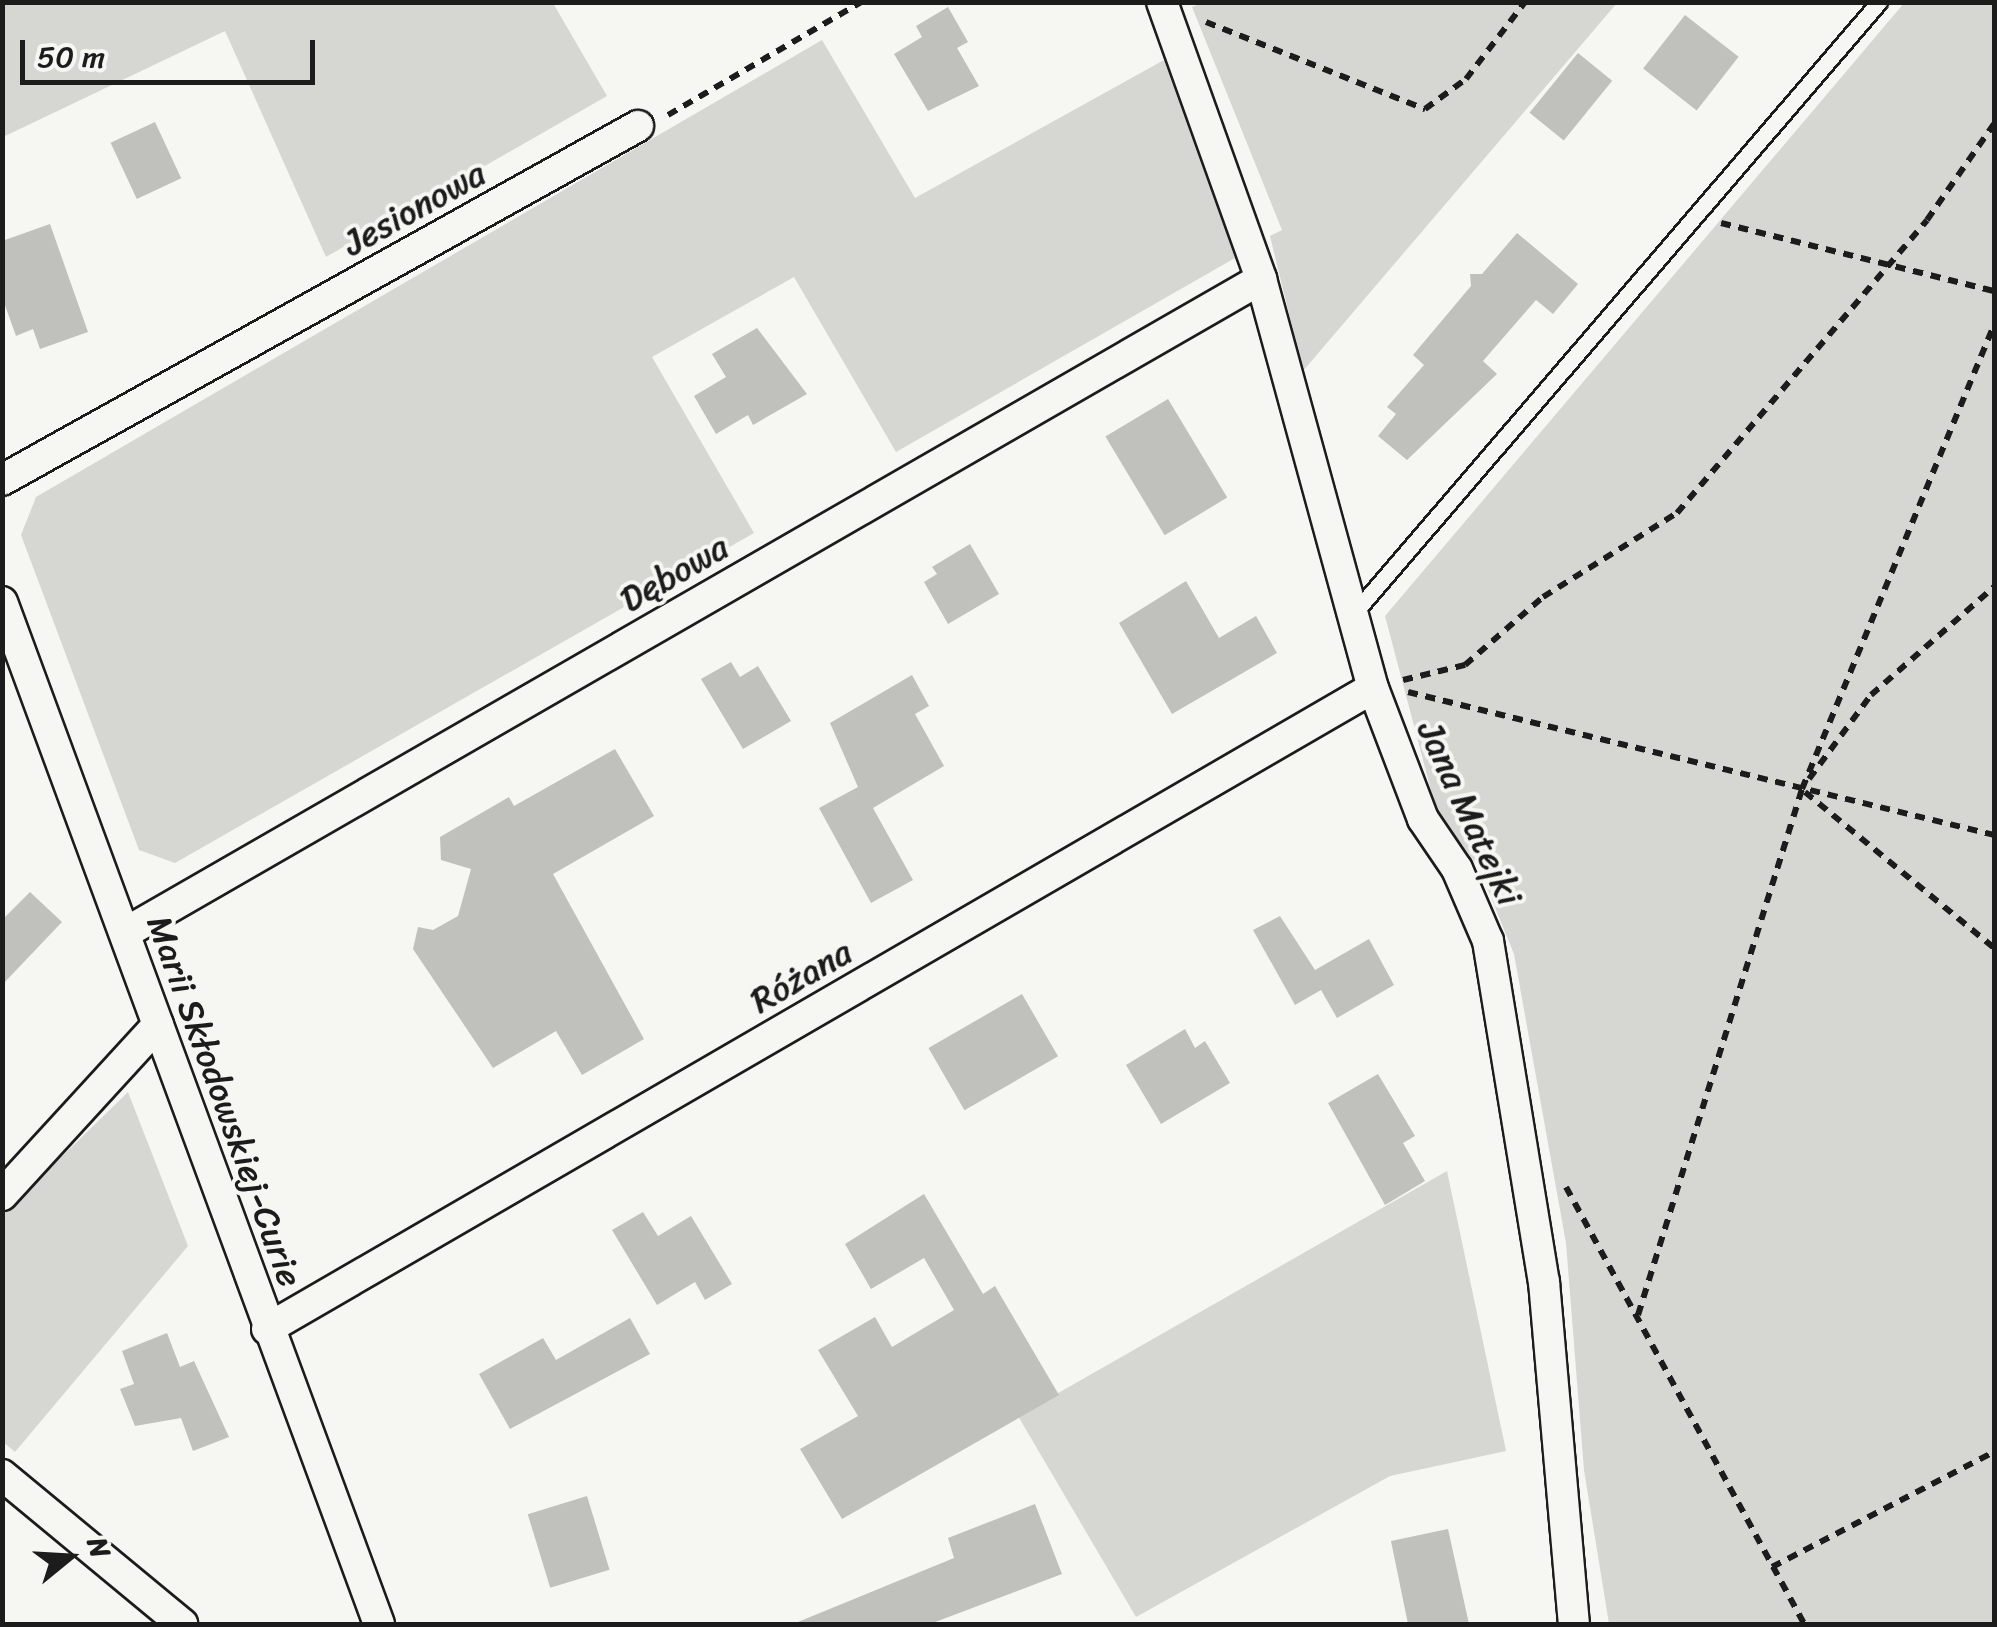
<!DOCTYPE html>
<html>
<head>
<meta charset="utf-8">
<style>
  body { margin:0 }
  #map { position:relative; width:1997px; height:1627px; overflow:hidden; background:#f6f6f2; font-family:Sriracha,sans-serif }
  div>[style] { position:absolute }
  .green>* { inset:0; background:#d6d6d2 }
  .building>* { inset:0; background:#c0c0bd; transform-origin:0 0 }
  .path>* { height:6px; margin-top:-3px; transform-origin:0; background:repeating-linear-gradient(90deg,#1c1c1c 0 10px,transparent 0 18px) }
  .roads { filter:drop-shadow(2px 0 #1c1c1c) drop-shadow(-2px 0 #1c1c1c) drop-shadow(0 2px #1c1c1c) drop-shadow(0 -2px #1c1c1c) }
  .service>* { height:15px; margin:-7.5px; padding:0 7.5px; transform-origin:7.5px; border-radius:7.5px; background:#f6f6f2 }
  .minor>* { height:30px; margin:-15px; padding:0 15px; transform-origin:15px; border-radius:15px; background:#f6f6f2 }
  span { translate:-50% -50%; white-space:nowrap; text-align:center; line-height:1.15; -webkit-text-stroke:8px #f6f6f2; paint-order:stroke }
  .street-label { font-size:35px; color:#1c1c1c }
  .frame { position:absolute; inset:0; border:5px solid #1c1c1c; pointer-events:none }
  .north { position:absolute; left:20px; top:1507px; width:100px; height:100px; -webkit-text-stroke:8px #f6f6f2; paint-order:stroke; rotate:72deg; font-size:28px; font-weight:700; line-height:40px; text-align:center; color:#1c1c1c }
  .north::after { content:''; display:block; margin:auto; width:35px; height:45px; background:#1c1c1c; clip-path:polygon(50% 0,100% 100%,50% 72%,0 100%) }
  .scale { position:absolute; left:20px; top:40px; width:295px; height:45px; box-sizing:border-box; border:5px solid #1c1c1c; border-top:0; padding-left:12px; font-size:30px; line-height:35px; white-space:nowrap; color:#1c1c1c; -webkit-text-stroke:8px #f6f6f2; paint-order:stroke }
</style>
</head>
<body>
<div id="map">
  <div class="green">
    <div style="clip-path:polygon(3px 2px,553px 3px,607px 96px,326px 257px,225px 31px,3px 137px)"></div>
    <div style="clip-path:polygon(1205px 2px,1617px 2px,1617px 3px,1303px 371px,1270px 236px,1282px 230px,1192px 7px)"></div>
    <div style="clip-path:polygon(1905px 2px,1994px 3px,1994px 1624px,1609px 1624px,1584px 1470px,1566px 1243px,1514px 954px,1479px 868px,1436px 809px,1385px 616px)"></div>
    <div style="clip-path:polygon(822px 40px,915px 198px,1164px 60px,1235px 258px,896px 452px,794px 277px,652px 357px,754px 533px,175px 863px,139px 850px,21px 535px,36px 497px)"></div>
    <div style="clip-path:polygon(128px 1092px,188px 1246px,15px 1452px,3px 1442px,3px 1214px)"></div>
    <div style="clip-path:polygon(1447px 1171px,1506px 1451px,1390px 1476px,1136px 1617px,1018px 1416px)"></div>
  </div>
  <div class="building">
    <div style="clip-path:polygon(948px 7px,968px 42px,957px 48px,979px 86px,928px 111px,894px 54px,922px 37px,916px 26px)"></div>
    <div style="left:1685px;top:15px;width:68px;height:68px;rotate:38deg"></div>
    <div style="left:1578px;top:53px;width:44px;height:77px;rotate:39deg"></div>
    <div style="left:155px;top:122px;width:62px;height:49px;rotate:65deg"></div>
    <div style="clip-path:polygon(50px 224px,88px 332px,40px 349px,33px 329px,16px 336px,2px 297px,2px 241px)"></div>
    <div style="clip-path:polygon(1517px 233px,1578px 284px,1553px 314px,1536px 300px,1483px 361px,1497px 374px,1407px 460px,1378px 436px,1396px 414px,1387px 407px,1424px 365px,1413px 355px,1471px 286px,1470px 274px,1482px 274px)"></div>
    <div style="clip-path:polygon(757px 328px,807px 394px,753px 425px,748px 415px,716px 434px,694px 396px,726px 377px,712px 354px)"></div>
    <div style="left:1168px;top:399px;width:115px;height:73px;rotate:59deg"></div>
    <div style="clip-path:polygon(970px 544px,999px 594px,948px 624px,924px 582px,937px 574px,932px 567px)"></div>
    <div style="clip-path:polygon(1186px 581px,1219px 638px,1256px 616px,1277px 653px,1172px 714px,1119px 623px)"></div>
    <div style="clip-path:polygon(731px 662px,740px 677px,758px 666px,791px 721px,743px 749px,701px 679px)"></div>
    <div style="clip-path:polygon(912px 675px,929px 706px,915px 714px,944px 766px,873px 808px,913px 880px,871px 903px,819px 808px,858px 787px,830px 723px)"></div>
    <div style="clip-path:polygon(615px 749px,654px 816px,553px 874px,644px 1039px,582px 1075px,556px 1031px,493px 1068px,413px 949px,418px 927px,433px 930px,458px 916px,471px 869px,441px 860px,440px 837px,509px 797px,514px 806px)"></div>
    <div style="clip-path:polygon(30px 892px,62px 922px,2px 985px,2px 920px)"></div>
    <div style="clip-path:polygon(1280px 916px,1315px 970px,1369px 939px,1394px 985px,1337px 1018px,1321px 990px,1295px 1005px,1253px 930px)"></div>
    <div style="left:1022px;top:994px;width:72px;height:108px;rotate:60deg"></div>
    <div style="clip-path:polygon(1185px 1029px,1195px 1048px,1205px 1041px,1230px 1083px,1161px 1124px,1126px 1065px)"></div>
    <div style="clip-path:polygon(1378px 1074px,1415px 1136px,1403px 1143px,1425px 1181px,1385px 1205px,1328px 1103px)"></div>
    <div style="clip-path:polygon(924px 1194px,983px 1294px,995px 1286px,1059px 1395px,842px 1519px,800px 1449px,858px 1416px,818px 1350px,875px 1317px,892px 1347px,954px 1310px,924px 1258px,871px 1289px,845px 1244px)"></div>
    <div style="clip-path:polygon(643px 1212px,658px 1236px,691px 1216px,732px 1284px,705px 1300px,695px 1282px,657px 1305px,612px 1230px)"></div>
    <div style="clip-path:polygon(630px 1318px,650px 1354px,510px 1429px,479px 1374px,543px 1338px,556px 1360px)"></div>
    <div style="clip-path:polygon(167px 1333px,180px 1367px,194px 1361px,229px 1437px,193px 1451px,181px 1418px,135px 1426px,120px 1389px,134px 1384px,122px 1351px)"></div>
    <div style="left:587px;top:1496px;width:77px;height:62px;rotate:73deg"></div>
    <div style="clip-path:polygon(1035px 1504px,1062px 1574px,930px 1624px,793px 1624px,954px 1558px,948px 1538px)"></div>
    <div style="clip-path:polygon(1448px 1529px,1469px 1624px,1408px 1624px,1391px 1541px)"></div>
  </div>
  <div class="path">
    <div style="left:1206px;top:22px;width:236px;rotate:21.7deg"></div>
    <div style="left:1425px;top:109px;width:51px;rotate:-36.2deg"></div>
    <div style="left:1466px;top:79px;width:97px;rotate:-52.5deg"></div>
    <div style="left:668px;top:115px;width:224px;rotate:-30.3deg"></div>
    <div style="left:1721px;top:223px;width:281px;rotate:14deg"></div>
    <div style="left:1403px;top:680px;width:64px;rotate:-13.6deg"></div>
    <div style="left:1465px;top:665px;width:103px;rotate:-41.1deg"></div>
    <div style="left:1543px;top:597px;width:158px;rotate:-32.1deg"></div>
    <div style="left:1677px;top:513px;width:385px;rotate:-49.5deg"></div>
    <div style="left:1927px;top:220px;width:117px;rotate:-55.1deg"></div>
    <div style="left:1408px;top:692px;width:603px;rotate:13.71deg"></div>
    <div style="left:1809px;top:779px;width:104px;rotate:-53.6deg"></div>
    <div style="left:1871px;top:695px;width:164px;rotate:-41.3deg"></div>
    <div style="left:1805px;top:792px;width:245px;rotate:39.5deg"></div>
    <div style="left:1566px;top:1187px;width:498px;rotate:61.4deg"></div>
    <div style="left:1638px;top:1315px;width:551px;rotate:-72.68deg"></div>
    <div style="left:1802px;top:789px;width:502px;rotate:-67.52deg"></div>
    <div style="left:1772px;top:1567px;width:250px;rotate:-27.4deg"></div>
  </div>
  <div class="roads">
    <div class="service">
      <div style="left:1355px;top:612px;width:804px;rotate:-49.34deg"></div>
    </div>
    <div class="minor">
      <div style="left:1162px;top:2px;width:294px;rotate:70.3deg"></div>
      <div style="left:1261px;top:279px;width:424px;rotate:74.7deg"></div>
      <div style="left:1373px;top:688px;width:140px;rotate:69.1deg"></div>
      <div style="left:1423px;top:819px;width:60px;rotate:55.8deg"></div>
      <div style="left:1457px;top:869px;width:78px;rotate:66.7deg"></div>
      <div style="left:1488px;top:941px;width:346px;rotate:80.7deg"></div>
      <div style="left:1544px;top:1282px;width:343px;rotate:85deg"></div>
      <div style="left:2px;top:480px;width:728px;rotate:-29.1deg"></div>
      <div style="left:2px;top:602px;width:1089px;rotate:69.75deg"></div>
      <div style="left:125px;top:933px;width:1311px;rotate:-29.93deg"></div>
      <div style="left:2px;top:1195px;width:231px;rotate:-47.5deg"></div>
      <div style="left:267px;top:1329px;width:1278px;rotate:-30.1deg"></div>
      <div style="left:2px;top:1475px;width:234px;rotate:39.6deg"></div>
    </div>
  </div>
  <div class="street-label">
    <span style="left:414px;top:208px;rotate:-29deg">Jesionowa</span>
    <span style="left:674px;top:573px;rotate:-30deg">Dębowa</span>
    <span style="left:1470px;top:813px;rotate:65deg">Jana Matejki</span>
    <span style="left:801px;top:976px;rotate:-30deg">Różana</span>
    <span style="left:225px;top:1101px;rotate:70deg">Marii Skłodowskiej-Curie</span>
  </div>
  <div class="frame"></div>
  <div class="north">N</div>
  <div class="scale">50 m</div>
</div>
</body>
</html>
